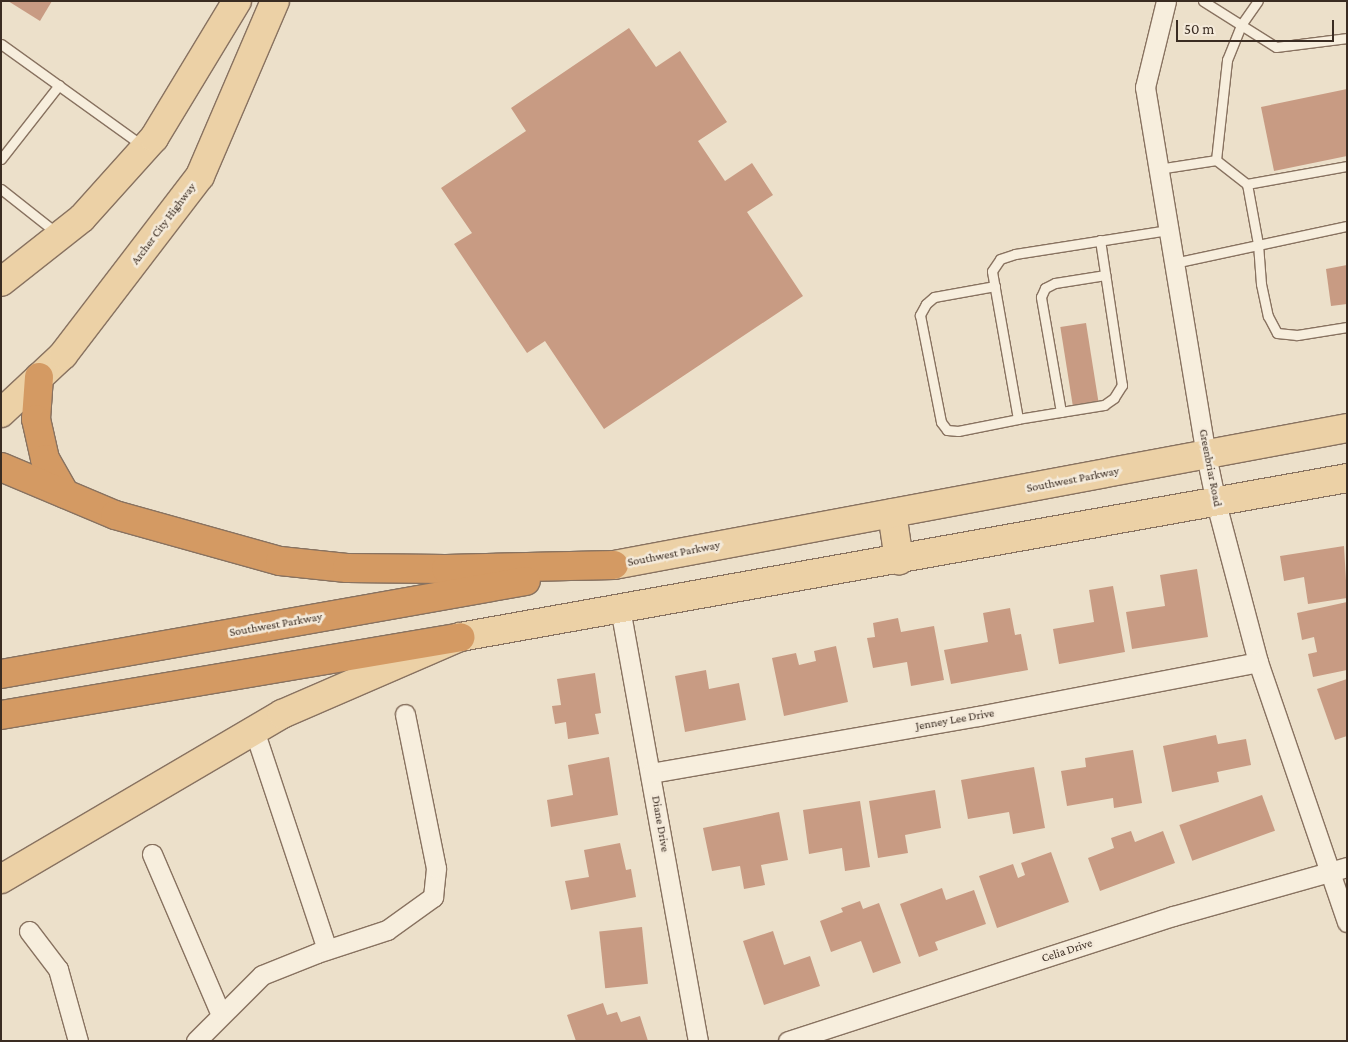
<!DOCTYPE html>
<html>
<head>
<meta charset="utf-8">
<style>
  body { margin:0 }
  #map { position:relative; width:1348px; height:1042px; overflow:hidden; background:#ece0ca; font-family:"Crimson Pro",serif }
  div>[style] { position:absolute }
  .building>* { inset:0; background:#c89b83; transform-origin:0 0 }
  .roads { filter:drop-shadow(1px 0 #887260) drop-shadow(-1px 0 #887260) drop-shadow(0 1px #887260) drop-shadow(0 -1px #887260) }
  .service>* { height:9px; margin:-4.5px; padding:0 4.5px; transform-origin:4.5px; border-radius:4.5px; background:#f7eedd }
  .minor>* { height:19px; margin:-9.5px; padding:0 9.5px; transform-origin:9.5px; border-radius:9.5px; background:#f7eedd }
  .primary>* { height:28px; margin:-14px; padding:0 14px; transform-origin:14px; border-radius:14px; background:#ecd1a6 }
  .motorway>* { height:28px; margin:-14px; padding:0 14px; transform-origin:14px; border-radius:14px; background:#d49a63 }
  span { translate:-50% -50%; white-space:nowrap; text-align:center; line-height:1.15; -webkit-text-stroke:5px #f4eada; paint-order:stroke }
  .street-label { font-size:12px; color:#3a2c22 }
  .frame { position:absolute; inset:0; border:2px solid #3a2c22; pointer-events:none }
  .scale { position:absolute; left:1176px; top:20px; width:158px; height:22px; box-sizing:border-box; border:2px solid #3a2c22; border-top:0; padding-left:6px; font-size:15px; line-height:18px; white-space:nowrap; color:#3a2c22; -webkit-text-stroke:4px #f4eada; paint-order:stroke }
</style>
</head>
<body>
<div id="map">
  <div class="building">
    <div style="clip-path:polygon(8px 1px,52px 1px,40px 21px)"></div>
    <div style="clip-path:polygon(629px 28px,656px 67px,680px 51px,727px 122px,698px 141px,725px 181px,752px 163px,773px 195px,747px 212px,803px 296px,604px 429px,545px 341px,527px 353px,454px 244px,472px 233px,441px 188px,526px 131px,511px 108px)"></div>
    <div style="clip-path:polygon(1347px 89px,1347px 156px,1274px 171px,1261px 107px)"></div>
    <div style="clip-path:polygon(1347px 265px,1347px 304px,1331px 306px,1326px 269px)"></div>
    <div style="left:1086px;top:323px;width:79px;height:26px;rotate:81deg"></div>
    <div style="clip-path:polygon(1344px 546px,1347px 598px,1308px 604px,1304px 577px,1284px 581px,1280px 556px)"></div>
    <div style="clip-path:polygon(1197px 569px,1208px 637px,1132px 649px,1126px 612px,1165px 606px,1160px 575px)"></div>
    <div style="clip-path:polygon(1113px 586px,1125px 652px,1059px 664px,1053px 629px,1094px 622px,1089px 590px)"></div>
    <div style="clip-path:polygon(1347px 602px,1347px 670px,1313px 677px,1308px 654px,1317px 652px,1314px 637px,1302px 640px,1297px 613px)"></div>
    <div style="clip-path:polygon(1010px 608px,1015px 635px,1021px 634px,1028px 670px,951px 684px,944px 650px,988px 642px,983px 613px)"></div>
    <div style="clip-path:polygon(898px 618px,901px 632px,934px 626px,944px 680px,911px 686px,907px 662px,873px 668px,867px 638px,875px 637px,873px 623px)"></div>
    <div style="clip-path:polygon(836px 646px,848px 702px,784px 716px,772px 658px,796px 653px,799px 665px,816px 661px,814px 651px)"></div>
    <div style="clip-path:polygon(706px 670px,709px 689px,739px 683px,746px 720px,685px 732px,675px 676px)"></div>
    <div style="clip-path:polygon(595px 673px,601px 713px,595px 714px,599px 734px,568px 739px,566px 722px,555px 724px,552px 706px,561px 705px,557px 679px)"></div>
    <div style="clip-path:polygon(1347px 679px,1347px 736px,1335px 740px,1317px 689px)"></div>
    <div style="clip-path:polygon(1216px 735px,1218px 744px,1246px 739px,1251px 765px,1217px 772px,1219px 782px,1172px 792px,1163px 746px)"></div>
    <div style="clip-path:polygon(1133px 750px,1142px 803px,1114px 808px,1113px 798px,1067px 806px,1061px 771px,1086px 767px,1085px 758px)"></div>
    <div style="clip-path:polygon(609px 757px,618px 815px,551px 827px,547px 800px,573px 795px,568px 765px)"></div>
    <div style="clip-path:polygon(1034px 767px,1045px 828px,1013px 834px,1009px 812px,968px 819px,961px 780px)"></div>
    <div style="clip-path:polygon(935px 790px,941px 828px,905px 835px,908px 853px,878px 858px,869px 801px)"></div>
    <div style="left:1262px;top:795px;width:38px;height:88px;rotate:70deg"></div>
    <div style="clip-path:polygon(860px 801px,870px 867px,845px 871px,842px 848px,809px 854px,803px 810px)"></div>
    <div style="clip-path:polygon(779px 812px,788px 860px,761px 865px,765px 885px,744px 889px,740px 866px,712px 871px,703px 828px)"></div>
    <div style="clip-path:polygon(1131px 831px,1135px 842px,1163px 831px,1175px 863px,1100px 891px,1088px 858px,1114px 848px,1111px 838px)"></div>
    <div style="clip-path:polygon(620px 843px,626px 870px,631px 869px,636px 897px,571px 910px,565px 881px,589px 877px,584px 850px)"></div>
    <div style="clip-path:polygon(1051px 852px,1069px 902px,997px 928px,979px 876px,1013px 864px,1018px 878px,1025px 875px,1021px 863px)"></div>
    <div style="clip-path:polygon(942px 888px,946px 900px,974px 890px,986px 924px,935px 942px,938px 950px,919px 957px,900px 904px)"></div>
    <div style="clip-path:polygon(860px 901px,863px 909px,879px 903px,901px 963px,873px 973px,861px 941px,831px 952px,820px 921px,843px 912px,841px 908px)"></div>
    <div style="left:642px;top:927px;width:57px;height:43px;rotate:84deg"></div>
    <div style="clip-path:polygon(773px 931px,784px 965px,810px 956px,820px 986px,764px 1005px,743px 941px)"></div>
    <div style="clip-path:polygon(603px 1003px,607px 1015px,617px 1012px,621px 1022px,640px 1016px,648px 1041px,576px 1041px,567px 1015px)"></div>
  </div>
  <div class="roads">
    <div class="service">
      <div style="left:1203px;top:1px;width:86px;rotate:32.2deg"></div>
      <div style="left:1276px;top:47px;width:72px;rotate:-7.2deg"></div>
      <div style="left:1px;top:44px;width:175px;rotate:35.7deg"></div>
      <div style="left:1px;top:159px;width:94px;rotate:-51.9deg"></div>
      <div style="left:1216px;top:160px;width:101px;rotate:-83.7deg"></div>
      <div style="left:1227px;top:60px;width:38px;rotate:-68deg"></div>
      <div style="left:1241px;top:25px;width:29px;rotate:-55deg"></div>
      <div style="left:1158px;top:169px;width:59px;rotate:-8.8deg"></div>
      <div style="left:1216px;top:160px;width:39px;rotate:38deg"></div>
      <div style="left:1247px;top:184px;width:61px;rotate:79.6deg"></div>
      <div style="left:1258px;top:244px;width:40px;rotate:85.7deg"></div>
      <div style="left:1261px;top:284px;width:33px;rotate:78deg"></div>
      <div style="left:1268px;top:316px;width:19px;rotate:62deg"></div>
      <div style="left:1277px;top:333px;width:20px;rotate:6deg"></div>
      <div style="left:1297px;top:335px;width:51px;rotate:-9.1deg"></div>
      <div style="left:1247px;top:184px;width:102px;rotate:-10.2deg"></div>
      <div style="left:1px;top:189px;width:73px;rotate:38.3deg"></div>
      <div style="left:1100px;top:240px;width:147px;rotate:81.4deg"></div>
      <div style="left:1122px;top:385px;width:15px;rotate:122deg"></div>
      <div style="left:1114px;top:398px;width:12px;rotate:145deg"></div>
      <div style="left:1104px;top:405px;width:87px;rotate:170.8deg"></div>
      <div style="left:1018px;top:419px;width:150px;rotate:-100deg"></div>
      <div style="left:992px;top:271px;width:14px;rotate:-56deg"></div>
      <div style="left:1000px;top:259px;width:16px;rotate:-18deg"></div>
      <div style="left:1015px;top:254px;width:155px;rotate:-8.9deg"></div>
      <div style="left:1174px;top:263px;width:177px;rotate:-12.1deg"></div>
      <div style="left:995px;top:286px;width:62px;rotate:169.8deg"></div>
      <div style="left:934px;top:297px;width:11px;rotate:139deg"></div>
      <div style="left:926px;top:304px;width:13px;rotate:119deg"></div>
      <div style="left:920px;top:315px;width:109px;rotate:78.9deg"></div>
      <div style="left:941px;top:422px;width:10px;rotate:53deg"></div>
      <div style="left:947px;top:430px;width:11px;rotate:5deg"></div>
      <div style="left:958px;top:431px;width:61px;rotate:-11.3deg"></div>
      <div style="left:1061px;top:412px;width:117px;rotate:-99.9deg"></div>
      <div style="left:1041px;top:297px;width:10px;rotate:-66deg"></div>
      <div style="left:1045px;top:288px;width:11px;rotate:-27deg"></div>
      <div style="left:1055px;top:283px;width:51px;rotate:-9.1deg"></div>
    </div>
    <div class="minor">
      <div style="left:1166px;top:1px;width:89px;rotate:103.7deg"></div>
      <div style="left:1145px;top:87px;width:373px;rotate:80.6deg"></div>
      <div style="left:1206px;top:455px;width:49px;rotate:78.2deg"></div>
      <div style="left:1216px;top:503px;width:164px;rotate:75.2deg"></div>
      <div style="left:1258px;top:662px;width:275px;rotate:71.1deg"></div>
      <div style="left:620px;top:608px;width:440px;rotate:79.8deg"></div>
      <div style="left:254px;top:730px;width:231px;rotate:71.6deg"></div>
      <div style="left:651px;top:773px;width:332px;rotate:-9.9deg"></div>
      <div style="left:978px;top:716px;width:285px;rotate:-10.9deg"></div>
      <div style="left:152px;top:854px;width:175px;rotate:66.8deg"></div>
      <div style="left:29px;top:931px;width:48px;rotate:52.7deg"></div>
      <div style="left:58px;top:969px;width:75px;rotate:74.5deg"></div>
      <div style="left:196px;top:1041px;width:93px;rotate:-45deg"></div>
      <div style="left:262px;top:975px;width:59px;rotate:-21.8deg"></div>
      <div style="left:317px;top:953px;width:74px;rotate:-18.2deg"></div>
      <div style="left:387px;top:930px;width:57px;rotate:-35.7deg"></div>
      <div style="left:433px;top:897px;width:29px;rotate:-84deg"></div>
      <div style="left:436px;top:868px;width:157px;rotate:-101.4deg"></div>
      <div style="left:788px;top:1041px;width:405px;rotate:-18deg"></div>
      <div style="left:1173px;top:916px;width:181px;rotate:-15.7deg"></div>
    </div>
    <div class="primary">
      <div style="left:1px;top:282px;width:103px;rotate:-38.3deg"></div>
      <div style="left:82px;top:218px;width:108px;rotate:-48deg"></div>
      <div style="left:154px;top:138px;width:160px;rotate:-58.8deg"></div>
      <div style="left:1px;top:413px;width:85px;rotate:-43.1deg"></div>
      <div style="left:63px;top:355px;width:225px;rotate:-52.6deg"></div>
      <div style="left:200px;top:176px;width:190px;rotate:-66.8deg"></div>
      <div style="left:892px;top:513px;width:48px;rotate:81.5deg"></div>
      <div style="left:614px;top:565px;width:746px;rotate:-10.59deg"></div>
      <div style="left:1px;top:879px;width:326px;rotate:-30.4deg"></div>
      <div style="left:282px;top:714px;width:194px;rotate:-23.4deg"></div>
      <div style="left:460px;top:637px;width:901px;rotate:-10.16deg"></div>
    </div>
    <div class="motorway">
      <div style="left:39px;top:377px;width:42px;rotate:94.1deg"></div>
      <div style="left:36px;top:419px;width:41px;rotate:77.3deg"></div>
      <div style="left:45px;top:459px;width:40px;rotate:60.3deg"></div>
      <div style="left:1px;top:467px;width:124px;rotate:22.8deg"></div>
      <div style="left:115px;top:515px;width:171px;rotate:15.6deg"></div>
      <div style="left:280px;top:561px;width:67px;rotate:6deg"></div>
      <div style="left:347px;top:568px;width:99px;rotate:0.6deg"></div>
      <div style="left:446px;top:569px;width:168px;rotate:-1.4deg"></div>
      <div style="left:1px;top:674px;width:533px;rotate:-10.05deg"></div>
      <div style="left:1px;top:715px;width:466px;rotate:-9.6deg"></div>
    </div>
  </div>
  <div class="street-label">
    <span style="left:164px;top:224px;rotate:-53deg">Archer City Highway</span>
    <span style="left:1210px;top:468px;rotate:79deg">Greenbriar Road</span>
    <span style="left:1073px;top:480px;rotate:-11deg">Southwest Parkway</span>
    <span style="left:674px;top:554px;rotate:-11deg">Southwest Parkway</span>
    <span style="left:276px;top:625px;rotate:-10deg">Southwest Parkway</span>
    <span style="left:955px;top:720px;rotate:-10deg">Jenney Lee Drive</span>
    <span style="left:660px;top:824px;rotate:80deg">Diane Drive</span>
    <span style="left:1067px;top:951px;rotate:-18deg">Celia Drive</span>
  </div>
  <div class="frame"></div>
  <div class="scale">50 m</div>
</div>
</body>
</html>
